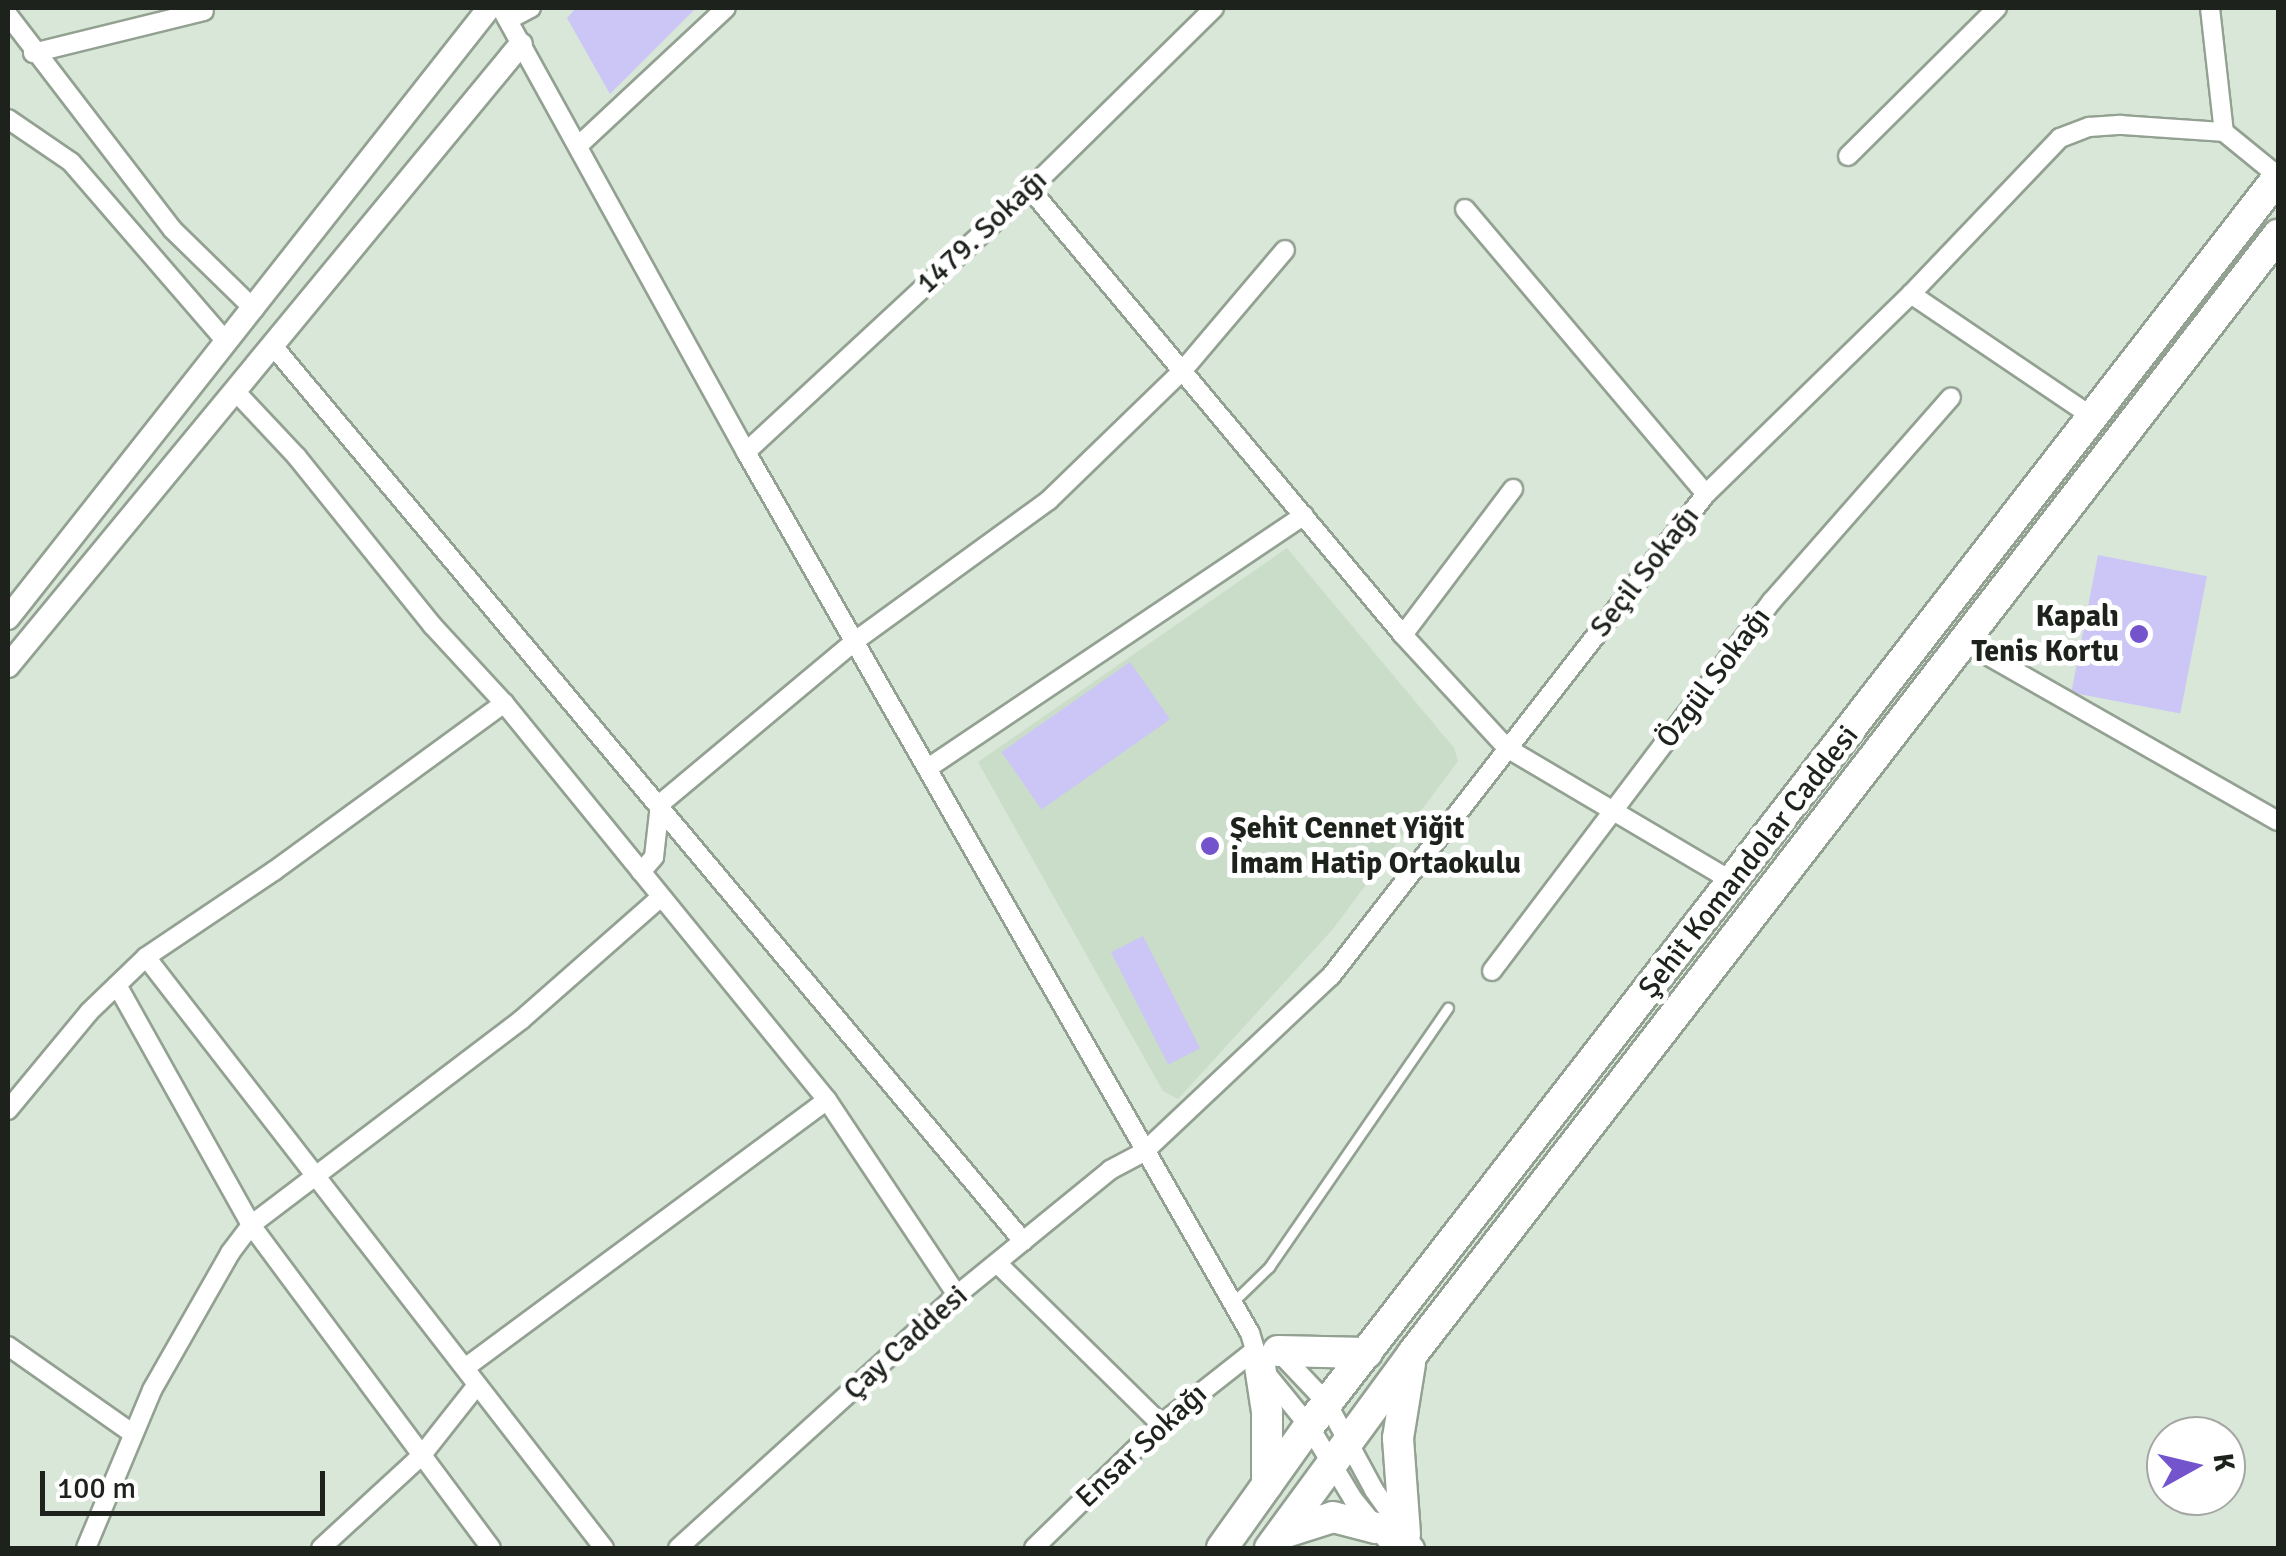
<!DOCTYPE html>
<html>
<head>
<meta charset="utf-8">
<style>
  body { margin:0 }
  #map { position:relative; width:2286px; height:1556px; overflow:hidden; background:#d8e7d7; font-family:Signika,sans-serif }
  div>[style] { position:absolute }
  .built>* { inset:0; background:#c9ddc8 }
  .green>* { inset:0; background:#ccc6f6; transform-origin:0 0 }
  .roads { filter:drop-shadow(2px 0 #93a192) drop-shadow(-2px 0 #93a192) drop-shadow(0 2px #93a192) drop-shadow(0 -2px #93a192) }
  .service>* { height:9px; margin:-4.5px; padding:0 4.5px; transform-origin:4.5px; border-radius:4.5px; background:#fff }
  .minor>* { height:18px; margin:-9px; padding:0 9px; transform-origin:9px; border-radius:9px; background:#fff }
  .tertiary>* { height:22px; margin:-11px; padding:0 11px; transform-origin:11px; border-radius:11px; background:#fff }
  .primary>* { height:30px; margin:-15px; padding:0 15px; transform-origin:15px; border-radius:15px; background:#fff }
  .dots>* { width:28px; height:28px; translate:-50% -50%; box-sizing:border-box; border:5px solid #fff; border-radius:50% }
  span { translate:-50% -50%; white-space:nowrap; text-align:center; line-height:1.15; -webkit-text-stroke:10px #fff; paint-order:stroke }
  .street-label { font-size:30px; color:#1d221c }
  .poi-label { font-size:30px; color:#1d221c; font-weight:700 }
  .right { translate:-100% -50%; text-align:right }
  .left { translate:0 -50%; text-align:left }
  .frame { position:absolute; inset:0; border:10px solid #1d221c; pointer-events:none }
  .north { position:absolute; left:2146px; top:1416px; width:100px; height:100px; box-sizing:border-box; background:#fff; border:2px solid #a5a7a4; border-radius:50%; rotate:82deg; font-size:28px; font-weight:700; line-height:40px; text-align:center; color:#1d221c }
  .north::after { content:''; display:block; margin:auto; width:35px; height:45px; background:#7354cd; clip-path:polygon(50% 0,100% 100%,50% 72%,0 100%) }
  .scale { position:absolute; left:40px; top:1471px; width:285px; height:45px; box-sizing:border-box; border:5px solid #1d221c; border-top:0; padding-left:12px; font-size:30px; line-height:35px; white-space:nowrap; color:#1d221c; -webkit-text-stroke:8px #fff; paint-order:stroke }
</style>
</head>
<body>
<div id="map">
  <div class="built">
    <div style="clip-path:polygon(1287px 548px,1454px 748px,1458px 761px,1333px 929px,1178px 1099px,1163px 1091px,978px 762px)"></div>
  </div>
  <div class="green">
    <div style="clip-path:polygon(576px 8px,696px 8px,610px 94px,567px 18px)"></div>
    <div style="left:2098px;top:555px;width:111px;height:140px;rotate:11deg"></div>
    <div style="left:1130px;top:662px;width:70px;height:157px;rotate:55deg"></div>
    <div style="left:1143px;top:936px;width:126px;height:36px;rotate:63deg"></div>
  </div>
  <div class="roads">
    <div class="service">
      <div style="left:1232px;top:1303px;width:52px;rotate:-44.2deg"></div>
      <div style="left:1269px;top:1267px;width:315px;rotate:-55.4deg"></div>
    </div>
    <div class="minor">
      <div style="left:501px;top:8px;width:507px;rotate:61.11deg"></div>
      <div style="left:746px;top:452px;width:1015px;rotate:60.23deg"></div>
      <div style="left:1250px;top:1333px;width:34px;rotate:73deg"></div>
      <div style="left:1260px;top:1366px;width:77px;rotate:50.8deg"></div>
      <div style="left:1309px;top:1426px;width:85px;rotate:58.9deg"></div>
      <div style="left:1353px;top:1499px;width:63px;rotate:50.8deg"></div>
      <div style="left:2210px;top:8px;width:125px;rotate:83.6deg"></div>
      <div style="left:8px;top:15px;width:270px;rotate:52.5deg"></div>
      <div style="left:172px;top:229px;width:115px;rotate:44.3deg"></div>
      <div style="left:508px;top:20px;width:26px;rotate:-28deg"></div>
      <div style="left:33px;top:53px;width:176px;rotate:-13.8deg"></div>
      <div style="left:8px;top:119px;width:76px;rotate:34.3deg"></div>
      <div style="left:71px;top:162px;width:239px;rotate:49.2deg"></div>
      <div style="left:2224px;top:132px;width:70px;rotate:39.2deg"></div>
      <div style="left:578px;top:146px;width:202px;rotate:-43deg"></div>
      <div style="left:1848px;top:156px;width:210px;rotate:-44.8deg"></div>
      <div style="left:1030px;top:189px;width:581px;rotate:50.09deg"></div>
      <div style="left:1403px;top:635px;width:154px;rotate:47.4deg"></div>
      <div style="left:1507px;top:748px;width:264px;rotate:30.6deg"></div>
      <div style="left:1465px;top:209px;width:373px;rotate:49.8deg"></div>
      <div style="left:1911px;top:294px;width:220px;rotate:34.1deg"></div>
      <div style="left:273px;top:346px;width:1168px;rotate:50.04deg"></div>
      <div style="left:236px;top:392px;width:89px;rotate:46.8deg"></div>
      <div style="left:297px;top:457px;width:216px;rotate:51.2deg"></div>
      <div style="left:432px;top:625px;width:106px;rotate:47.3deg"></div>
      <div style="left:504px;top:703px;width:512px;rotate:50.87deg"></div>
      <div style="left:827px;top:1100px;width:234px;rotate:56.3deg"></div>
      <div style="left:746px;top:452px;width:387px;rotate:-42.8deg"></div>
      <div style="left:1030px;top:189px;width:258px;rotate:-44.5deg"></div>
      <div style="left:1403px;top:635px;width:183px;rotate:-53deg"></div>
      <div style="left:1964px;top:642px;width:361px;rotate:29.7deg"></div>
      <div style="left:928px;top:768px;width:453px;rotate:-33.9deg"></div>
      <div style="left:641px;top:872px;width:20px;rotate:-49deg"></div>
      <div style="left:654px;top:857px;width:53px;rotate:-83.5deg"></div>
      <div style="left:660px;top:804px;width:254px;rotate:-39.9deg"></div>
      <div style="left:855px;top:641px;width:240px;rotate:-36deg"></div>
      <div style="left:1049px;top:500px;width:188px;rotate:-44.1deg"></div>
      <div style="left:1184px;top:369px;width:156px;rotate:-49.7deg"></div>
      <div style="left:146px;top:957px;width:748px;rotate:52.23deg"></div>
      <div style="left:1492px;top:971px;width:464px;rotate:-52.9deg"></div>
      <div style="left:1772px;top:601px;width:271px;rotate:-48.7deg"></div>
      <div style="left:117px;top:985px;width:275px;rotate:60.8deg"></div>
      <div style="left:251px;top:1225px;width:402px;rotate:53.4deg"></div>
      <div style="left:8px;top:1110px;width:127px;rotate:-50.4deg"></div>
      <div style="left:89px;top:1012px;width:79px;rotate:-44deg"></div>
      <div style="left:146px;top:957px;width:154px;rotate:-33.9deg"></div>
      <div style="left:274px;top:871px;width:285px;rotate:-36.1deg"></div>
      <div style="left:997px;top:1263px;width:230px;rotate:44.5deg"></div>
      <div style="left:8px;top:1346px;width:153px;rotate:35.1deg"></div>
      <div style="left:1276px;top:1349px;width:74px;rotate:46.6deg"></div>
      <div style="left:1327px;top:1403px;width:99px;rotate:61.6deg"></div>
      <div style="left:1374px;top:1490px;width:71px;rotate:54.7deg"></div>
      <div style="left:465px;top:1368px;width:450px;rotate:-36.5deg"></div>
      <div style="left:86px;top:1548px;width:171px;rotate:-67.3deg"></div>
      <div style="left:152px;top:1390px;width:158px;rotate:-60.3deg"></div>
      <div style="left:230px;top:1253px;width:35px;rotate:-53deg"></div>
      <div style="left:251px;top:1225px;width:339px;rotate:-37.2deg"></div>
      <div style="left:521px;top:1020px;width:186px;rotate:-41.3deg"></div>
      <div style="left:321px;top:1548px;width:136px;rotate:-42.6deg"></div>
      <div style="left:421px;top:1456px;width:90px;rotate:-51.7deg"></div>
      <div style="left:678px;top:1548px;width:377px;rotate:-42.2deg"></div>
      <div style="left:957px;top:1295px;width:198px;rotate:-39.2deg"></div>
      <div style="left:1110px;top:1170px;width:40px;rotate:-28deg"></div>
      <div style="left:1145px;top:1151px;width:255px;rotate:-43.3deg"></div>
      <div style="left:1331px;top:976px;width:611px;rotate:-52.12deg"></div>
      <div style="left:1706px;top:494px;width:286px;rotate:-44.3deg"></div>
      <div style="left:1911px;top:294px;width:216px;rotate:-46.3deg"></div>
      <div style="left:2060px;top:138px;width:31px;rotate:-21deg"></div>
      <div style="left:2089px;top:127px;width:32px;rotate:-4deg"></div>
      <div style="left:2121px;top:125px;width:103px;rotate:3.9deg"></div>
      <div style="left:1034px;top:1548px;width:177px;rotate:-44.3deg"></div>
      <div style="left:1161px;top:1424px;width:120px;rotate:-38.2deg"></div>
    </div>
    <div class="tertiary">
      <div style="left:8px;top:618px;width:777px;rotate:-51.74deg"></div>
      <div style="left:8px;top:666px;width:806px;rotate:-50.49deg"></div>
    </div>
    <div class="primary">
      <div style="left:1278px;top:1351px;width:89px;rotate:1.3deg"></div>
      <div style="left:1260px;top:1366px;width:47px;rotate:81.3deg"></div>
      <div style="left:1267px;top:1412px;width:73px;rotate:90deg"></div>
      <div style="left:1283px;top:1533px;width:52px;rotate:-17.7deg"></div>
      <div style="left:1333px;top:1517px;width:44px;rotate:14.3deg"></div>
      <div style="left:1405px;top:1534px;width:96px;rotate:-94.2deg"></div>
      <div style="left:1398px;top:1438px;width:75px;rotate:-80.8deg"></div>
      <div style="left:1222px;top:1548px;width:150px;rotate:-54.5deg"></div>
      <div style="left:1309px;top:1426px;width:1581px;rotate:-52.19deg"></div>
      <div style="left:1270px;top:1548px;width:242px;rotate:-53.7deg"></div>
      <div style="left:1413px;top:1353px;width:1414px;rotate:-52.27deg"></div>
    </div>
  </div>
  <div class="dots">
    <div style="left:2139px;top:634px;background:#7354cd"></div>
    <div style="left:1210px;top:846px;background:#7354cd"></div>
  </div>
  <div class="street-label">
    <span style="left:982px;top:232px;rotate:-43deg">1479. Sokağı</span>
    <span style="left:1645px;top:572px;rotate:-52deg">Seçil Sokağı</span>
    <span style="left:1714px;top:678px;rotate:-53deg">Özgül Sokağı</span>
    <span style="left:1749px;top:862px;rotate:-52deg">Şehit Komandolar Caddesi</span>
    <span style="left:906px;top:1343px;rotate:-42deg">Çay Caddesi</span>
    <span style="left:1142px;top:1446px;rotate:-43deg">Ensar Sokağı</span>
  </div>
  <div class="poi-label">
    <span class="right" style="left:2119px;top:634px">Kapalı<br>Tenis Kortu</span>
    <span class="left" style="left:1230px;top:846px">Şehit Cennet Yiğit<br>İmam Hatip Ortaokulu</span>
  </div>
  <div class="frame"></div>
  <div class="north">K</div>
  <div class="scale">100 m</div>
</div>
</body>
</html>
